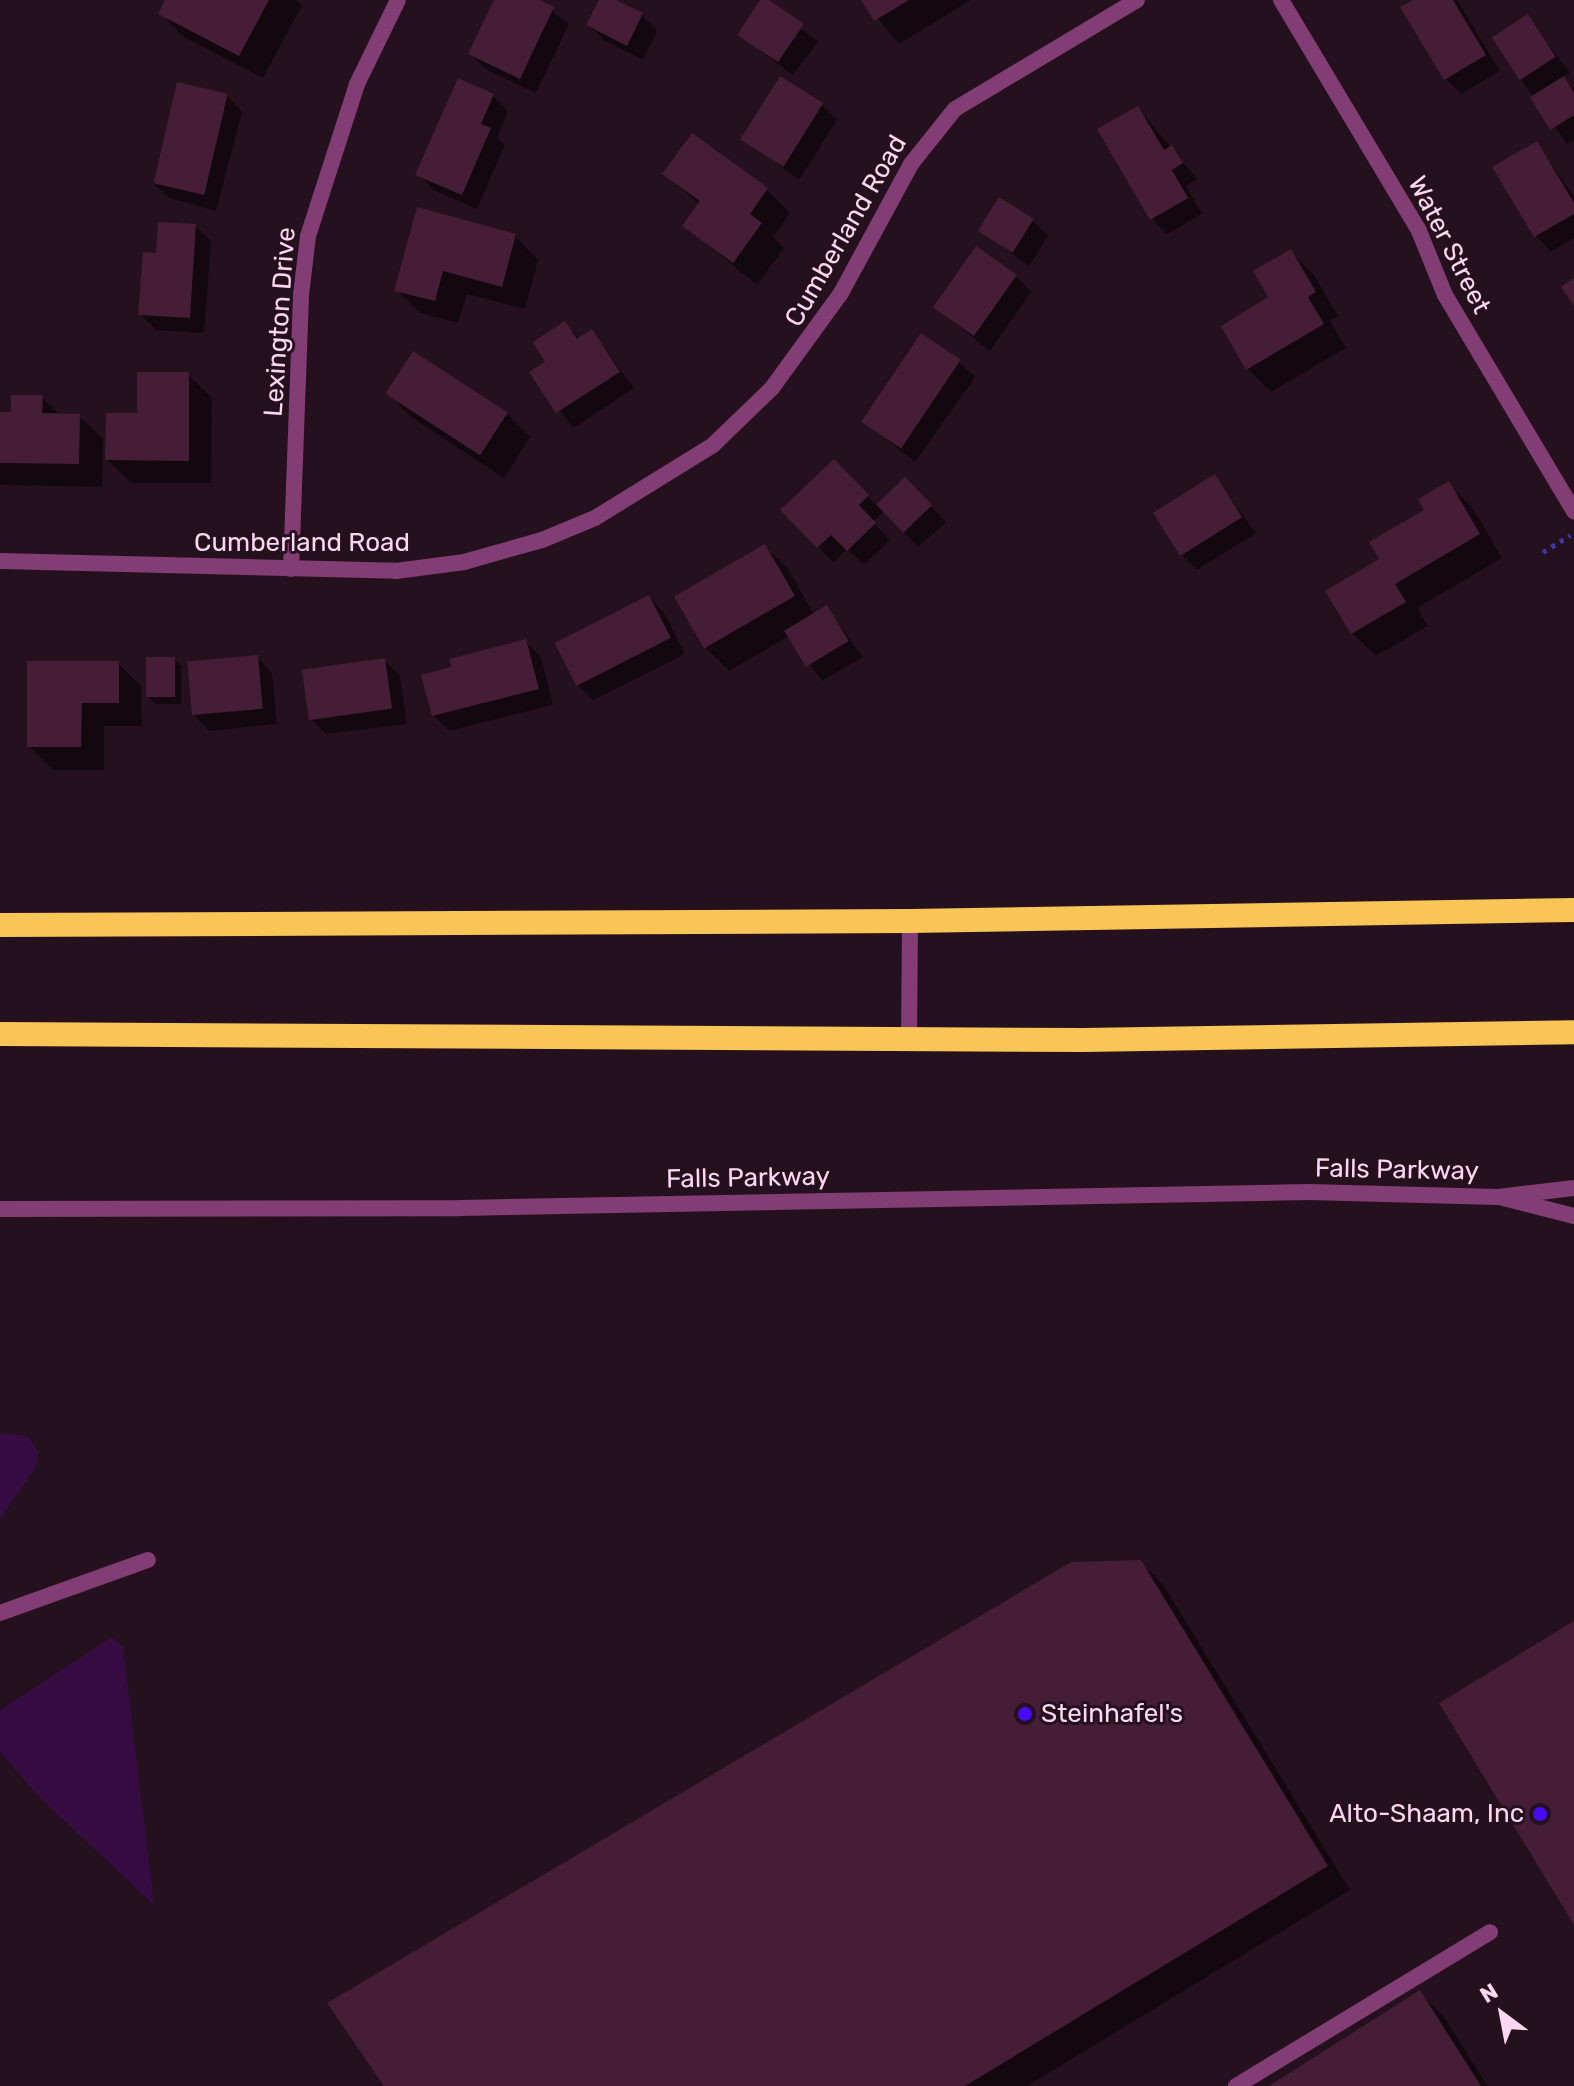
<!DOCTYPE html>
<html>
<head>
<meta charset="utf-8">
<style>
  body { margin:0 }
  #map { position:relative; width:1574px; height:2086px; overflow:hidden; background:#25101e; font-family:Rubik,sans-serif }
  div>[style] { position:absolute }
  .water>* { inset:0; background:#370c42 }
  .shadow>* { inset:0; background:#0007; transform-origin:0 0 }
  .building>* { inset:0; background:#451d36; transform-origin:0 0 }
  .path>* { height:5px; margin-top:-2.5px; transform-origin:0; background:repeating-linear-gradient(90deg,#4134b3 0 4px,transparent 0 10px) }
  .service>* { height:16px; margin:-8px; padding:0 8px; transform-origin:8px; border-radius:8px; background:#823d74 }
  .minor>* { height:16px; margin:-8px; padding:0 8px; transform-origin:8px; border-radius:8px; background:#823d74 }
  .tertiary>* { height:16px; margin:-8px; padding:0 8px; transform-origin:8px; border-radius:8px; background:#823d74 }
  .motorway>* { height:24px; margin:-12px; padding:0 12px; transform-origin:12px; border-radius:12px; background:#f8c556 }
  .dots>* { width:22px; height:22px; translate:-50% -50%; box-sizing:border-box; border:4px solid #25101e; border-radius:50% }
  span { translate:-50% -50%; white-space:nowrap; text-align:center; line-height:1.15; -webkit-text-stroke:6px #25101e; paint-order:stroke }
  .street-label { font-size:26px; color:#fdd6f2 }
  .poi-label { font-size:26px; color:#fdd6f2 }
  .left { translate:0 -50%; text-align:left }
  .right { translate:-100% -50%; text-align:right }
  .north { position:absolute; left:1462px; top:1974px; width:80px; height:80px; -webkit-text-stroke:6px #25101e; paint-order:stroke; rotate:328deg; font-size:22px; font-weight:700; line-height:32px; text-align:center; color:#fdd6f2 }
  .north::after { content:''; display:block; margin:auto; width:28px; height:36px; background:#fdd6f2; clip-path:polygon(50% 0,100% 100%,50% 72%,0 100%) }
</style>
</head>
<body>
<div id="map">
  <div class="water">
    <div style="clip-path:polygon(0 1433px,27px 1436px,39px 1452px,35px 1469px,0 1519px)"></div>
    <div style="clip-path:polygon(112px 1637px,123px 1647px,154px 1905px,41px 1799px,0 1752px,0 1710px)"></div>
  </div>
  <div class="shadow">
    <div style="clip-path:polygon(168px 0,296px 0,302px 5px,263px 78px,184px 37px,160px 13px)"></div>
    <div style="clip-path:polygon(496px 0,536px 0,569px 24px,536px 93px,486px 69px,470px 54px)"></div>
    <div style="clip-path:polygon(601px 0,642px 15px,657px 30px,643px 60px,604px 40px,588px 25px)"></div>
    <div style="left:763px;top:0;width:69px;height:42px;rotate:37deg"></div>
    <div style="clip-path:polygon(863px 0,971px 0,899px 44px)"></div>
    <div style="clip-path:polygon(1417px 0,1457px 0,1500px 71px,1461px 94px,1445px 78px)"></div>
    <div style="clip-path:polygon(1528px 17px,1570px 73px,1563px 78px,1574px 89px,1574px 140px,1567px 144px,1521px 79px)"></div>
    <div style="clip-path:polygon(227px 96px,242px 112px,216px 211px,169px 198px,153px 183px)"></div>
    <div style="clip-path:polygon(493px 96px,508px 111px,497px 138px,505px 145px,477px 209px,433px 190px,418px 174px)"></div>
    <div style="clip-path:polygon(822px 105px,837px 120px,799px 180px,743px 138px)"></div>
    <div style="clip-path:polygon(1138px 108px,1197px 179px,1186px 186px,1202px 214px,1167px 234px,1152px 219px)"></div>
    <div style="clip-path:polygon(1536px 143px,1574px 196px,1574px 238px,1551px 252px,1536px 236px,1495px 168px)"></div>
    <div style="clip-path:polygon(665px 174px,767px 190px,790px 213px,773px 237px,784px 248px,757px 285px,685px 226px,700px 205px)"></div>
    <div style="clip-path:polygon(1033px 221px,1048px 236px,1029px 266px,980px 230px)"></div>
    <div style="clip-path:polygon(196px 226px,211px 241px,204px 333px,156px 330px,140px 314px,158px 255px)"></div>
    <div style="clip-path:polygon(515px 236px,538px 260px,525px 309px,467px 294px,458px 323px,420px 313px,397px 290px)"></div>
    <div style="clip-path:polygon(1290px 251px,1314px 275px,1338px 316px,1330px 321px,1346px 348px,1271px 392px,1248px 369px,1223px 326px,1271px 298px)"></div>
    <div style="clip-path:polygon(1016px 276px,1031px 292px,990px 351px,936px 308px)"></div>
    <div style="clip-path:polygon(565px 324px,580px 339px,592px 332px,634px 388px,573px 428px,532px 372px,548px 363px)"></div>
    <div style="clip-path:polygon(959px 362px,975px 377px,915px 462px,862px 420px)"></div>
    <div style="clip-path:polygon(188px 374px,212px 398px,211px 483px,131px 483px,107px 460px)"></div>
    <div style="clip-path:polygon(388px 393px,507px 414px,530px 437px,504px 478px,411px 417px)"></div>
    <div style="clip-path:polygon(42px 397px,60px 415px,79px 416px,103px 439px,102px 487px,0 485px,0 414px,13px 414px)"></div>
    <div style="clip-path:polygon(834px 461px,876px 505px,921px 495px,946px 522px,918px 547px,884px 511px,873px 522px,890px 540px,864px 565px,847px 549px,833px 562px,818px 547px)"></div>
    <div style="clip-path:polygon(1214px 476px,1256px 533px,1197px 570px,1182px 555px)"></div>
    <div style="clip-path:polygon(1448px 484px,1472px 507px,1502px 558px,1417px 608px,1428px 626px,1376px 656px,1352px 633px,1382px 560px)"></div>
    <div style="clip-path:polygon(764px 546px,788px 569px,814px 615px,827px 608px,863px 657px,822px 681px,789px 636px,729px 671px,705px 647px)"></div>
    <div style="clip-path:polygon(649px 597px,664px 613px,685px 654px,593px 700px,578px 685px)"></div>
    <div style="clip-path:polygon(525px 641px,541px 657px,553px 705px,449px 731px,433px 715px,454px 669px)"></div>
    <div style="clip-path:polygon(257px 657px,272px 673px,277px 724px,209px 731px,194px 715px)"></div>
    <div style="clip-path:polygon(174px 659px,181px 666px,181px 704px,155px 704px,147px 696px)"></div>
    <div style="clip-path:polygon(384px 660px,400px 676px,407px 724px,326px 734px,310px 718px)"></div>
    <div style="clip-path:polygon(118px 663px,141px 686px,142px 726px,104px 726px,104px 770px,53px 770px,29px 746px)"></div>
    <div style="clip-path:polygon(1141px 1562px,1164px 1586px,1350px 1890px,1027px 2086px,386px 2086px)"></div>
    <div style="clip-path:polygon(1420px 1993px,1443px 2016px,1488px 2086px,1273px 2086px)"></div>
  </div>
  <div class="building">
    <div style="clip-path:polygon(165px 0,269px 0,239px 56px,158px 14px)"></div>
    <div style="clip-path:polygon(494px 0,540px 0,554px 7px,520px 79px,468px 54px)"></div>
    <div style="clip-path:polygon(599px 0,616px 0,643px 13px,627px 46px,586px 25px)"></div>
    <div style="clip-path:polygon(760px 0,769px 0,804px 24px,778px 62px,737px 35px)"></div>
    <div style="clip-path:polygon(861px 0,909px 0,874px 21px)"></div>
    <div style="clip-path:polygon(1413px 0,1453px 0,1486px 55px,1444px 80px,1400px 7px)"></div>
    <div style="left:1528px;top:14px;width:51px;height:43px;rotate:57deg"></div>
    <div style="left:780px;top:76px;width:51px;height:75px;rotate:32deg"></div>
    <div style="clip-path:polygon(1564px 76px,1574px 93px,1574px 115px,1550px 130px,1530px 97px)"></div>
    <div style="clip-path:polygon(458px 78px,494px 94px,481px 124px,491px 128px,462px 195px,415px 175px)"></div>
    <div style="left:177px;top:82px;width:52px;height:104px;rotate:13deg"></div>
    <div style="clip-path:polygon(1138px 106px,1164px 150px,1172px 145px,1183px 163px,1172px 170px,1188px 198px,1150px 220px,1097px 129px)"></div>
    <div style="clip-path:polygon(692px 133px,768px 188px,750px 214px,762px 223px,733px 263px,682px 226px,700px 201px,662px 174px)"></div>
    <div style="clip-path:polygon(1537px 141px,1574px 203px,1574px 214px,1534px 237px,1492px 167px)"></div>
    <div style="left:999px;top:197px;width:41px;height:40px;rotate:32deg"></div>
    <div style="clip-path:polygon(417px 207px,516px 234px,502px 287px,443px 271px,435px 301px,394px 291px)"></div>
    <div style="clip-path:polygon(158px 222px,196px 224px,190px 318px,138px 315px,143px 252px,156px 253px)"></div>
    <div style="left:976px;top:246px;width:50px;height:75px;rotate:35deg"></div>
    <div style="clip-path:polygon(1291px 249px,1316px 292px,1308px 297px,1324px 324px,1246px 370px,1221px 326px,1268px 297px,1253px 271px)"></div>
    <div style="clip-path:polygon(1574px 278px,1574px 306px,1561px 287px)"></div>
    <div style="clip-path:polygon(565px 321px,577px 339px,592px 329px,620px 372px,556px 413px,529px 372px,545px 362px,533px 342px)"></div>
    <div style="left:921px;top:333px;width:48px;height:107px;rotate:34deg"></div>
    <div style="left:413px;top:351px;width:113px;height:51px;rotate:33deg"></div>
    <div style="clip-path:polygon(137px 372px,189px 372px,189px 461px,105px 460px,106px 413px,137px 413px)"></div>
    <div style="clip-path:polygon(11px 395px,43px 395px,42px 413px,80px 414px,79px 464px,0 463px,0 412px,11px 412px)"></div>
    <div style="clip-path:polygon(834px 459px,869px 495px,859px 505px,876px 523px,847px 551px,831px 535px,817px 548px,780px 510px)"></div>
    <div style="left:1215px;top:474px;width:51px;height:73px;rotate:58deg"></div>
    <div style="left:905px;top:477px;width:39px;height:40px;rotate:46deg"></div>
    <div style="clip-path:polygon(1449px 481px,1480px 534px,1395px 584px,1406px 602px,1351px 634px,1325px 591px,1379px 559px,1369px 542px,1424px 510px,1418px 499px)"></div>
    <div style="left:765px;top:544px;width:60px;height:105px;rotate:60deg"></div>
    <div style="left:649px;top:595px;width:48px;height:106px;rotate:63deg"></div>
    <div style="left:827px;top:605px;width:42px;height:50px;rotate:59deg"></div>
    <div style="clip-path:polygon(526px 639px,539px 689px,432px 716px,421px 675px,451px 667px,449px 659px)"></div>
    <div style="left:258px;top:655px;width:54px;height:71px;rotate:85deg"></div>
    <div style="left:146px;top:657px;width:29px;height:40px"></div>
    <div style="left:385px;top:658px;width:51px;height:84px;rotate:82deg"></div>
    <div style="clip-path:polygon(27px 661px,119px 661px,119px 703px,82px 703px,81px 747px,27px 747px)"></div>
    <div style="clip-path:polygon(1141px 1560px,1328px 1866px,965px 2086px,384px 2086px,327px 2003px,1071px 1562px)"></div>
    <div style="clip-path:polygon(1574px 1621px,1574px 1925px,1439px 1703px)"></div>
    <div style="clip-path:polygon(1420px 1990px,1481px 2086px,1269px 2086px)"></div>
  </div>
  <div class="path">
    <div style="left:1543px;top:552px;width:32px;rotate:-32deg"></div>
  </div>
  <div class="service">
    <div style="left:909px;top:1039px;width:118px;rotate:-89.5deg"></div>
    <div style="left:0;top:1613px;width:157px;rotate:-19.7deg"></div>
    <div style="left:1236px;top:2086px;width:297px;rotate:-31.2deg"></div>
  </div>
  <div class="minor">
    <div style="left:1281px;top:0;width:269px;rotate:59.1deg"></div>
    <div style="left:1419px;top:231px;width:69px;rotate:67.9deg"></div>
    <div style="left:1445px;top:295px;width:252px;rotate:59.2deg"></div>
    <div style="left:0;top:561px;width:396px;rotate:1.4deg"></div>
    <div style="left:396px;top:571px;width:69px;rotate:-7.5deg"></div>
    <div style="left:464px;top:562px;width:81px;rotate:-15.8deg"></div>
    <div style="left:542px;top:540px;width:57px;rotate:-22.5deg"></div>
    <div style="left:595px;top:518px;width:139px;rotate:-31.7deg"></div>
    <div style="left:713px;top:445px;width:82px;rotate:-44deg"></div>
    <div style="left:772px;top:388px;width:117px;rotate:-54deg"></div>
    <div style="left:841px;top:293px;width:147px;rotate:-61.5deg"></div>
    <div style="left:911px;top:164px;width:70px;rotate:-51.3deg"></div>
    <div style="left:955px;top:109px;width:212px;rotate:-30.9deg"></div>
    <div style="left:291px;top:569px;width:274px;rotate:-87.9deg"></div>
    <div style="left:301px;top:295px;width:59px;rotate:-83.2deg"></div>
    <div style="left:308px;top:236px;width:160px;rotate:-72.1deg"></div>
    <div style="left:357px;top:84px;width:93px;rotate:-64deg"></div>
  </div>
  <div class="tertiary">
    <div style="left:1503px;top:1198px;width:73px;rotate:14.2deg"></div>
    <div style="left:0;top:1209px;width:460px;rotate:-0.1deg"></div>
    <div style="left:460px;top:1208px;width:849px;rotate:-1.08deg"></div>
    <div style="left:1309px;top:1192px;width:189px;rotate:1.5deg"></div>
    <div style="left:1498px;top:1197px;width:77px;rotate:-6.8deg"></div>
  </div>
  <div class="motorway">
    <div style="left:0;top:925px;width:910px;rotate:-0.25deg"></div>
    <div style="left:910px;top:921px;width:664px;rotate:-0.95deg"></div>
    <div style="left:0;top:1034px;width:1083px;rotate:0.32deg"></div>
    <div style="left:1083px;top:1040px;width:491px;rotate:-0.9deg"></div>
  </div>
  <div class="dots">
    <div style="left:1025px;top:1714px;background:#480af5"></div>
    <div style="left:1540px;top:1814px;background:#480af5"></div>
  </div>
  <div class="street-label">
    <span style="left:846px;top:231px;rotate:-60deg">Cumberland Road</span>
    <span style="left:1449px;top:245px;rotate:63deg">Water Street</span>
    <span style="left:280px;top:322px;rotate:-86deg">Lexington Drive</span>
    <span style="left:302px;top:543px">Cumberland Road</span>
    <span style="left:1397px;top:1170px;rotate:1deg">Falls Parkway</span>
    <span style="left:748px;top:1178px;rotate:-1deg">Falls Parkway</span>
  </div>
  <div class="poi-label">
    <span class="left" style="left:1041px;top:1714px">Steinhafel's</span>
    <span class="right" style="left:1524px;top:1814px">Alto-Shaam, Inc</span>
  </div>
  <div class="north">N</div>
</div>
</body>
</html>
